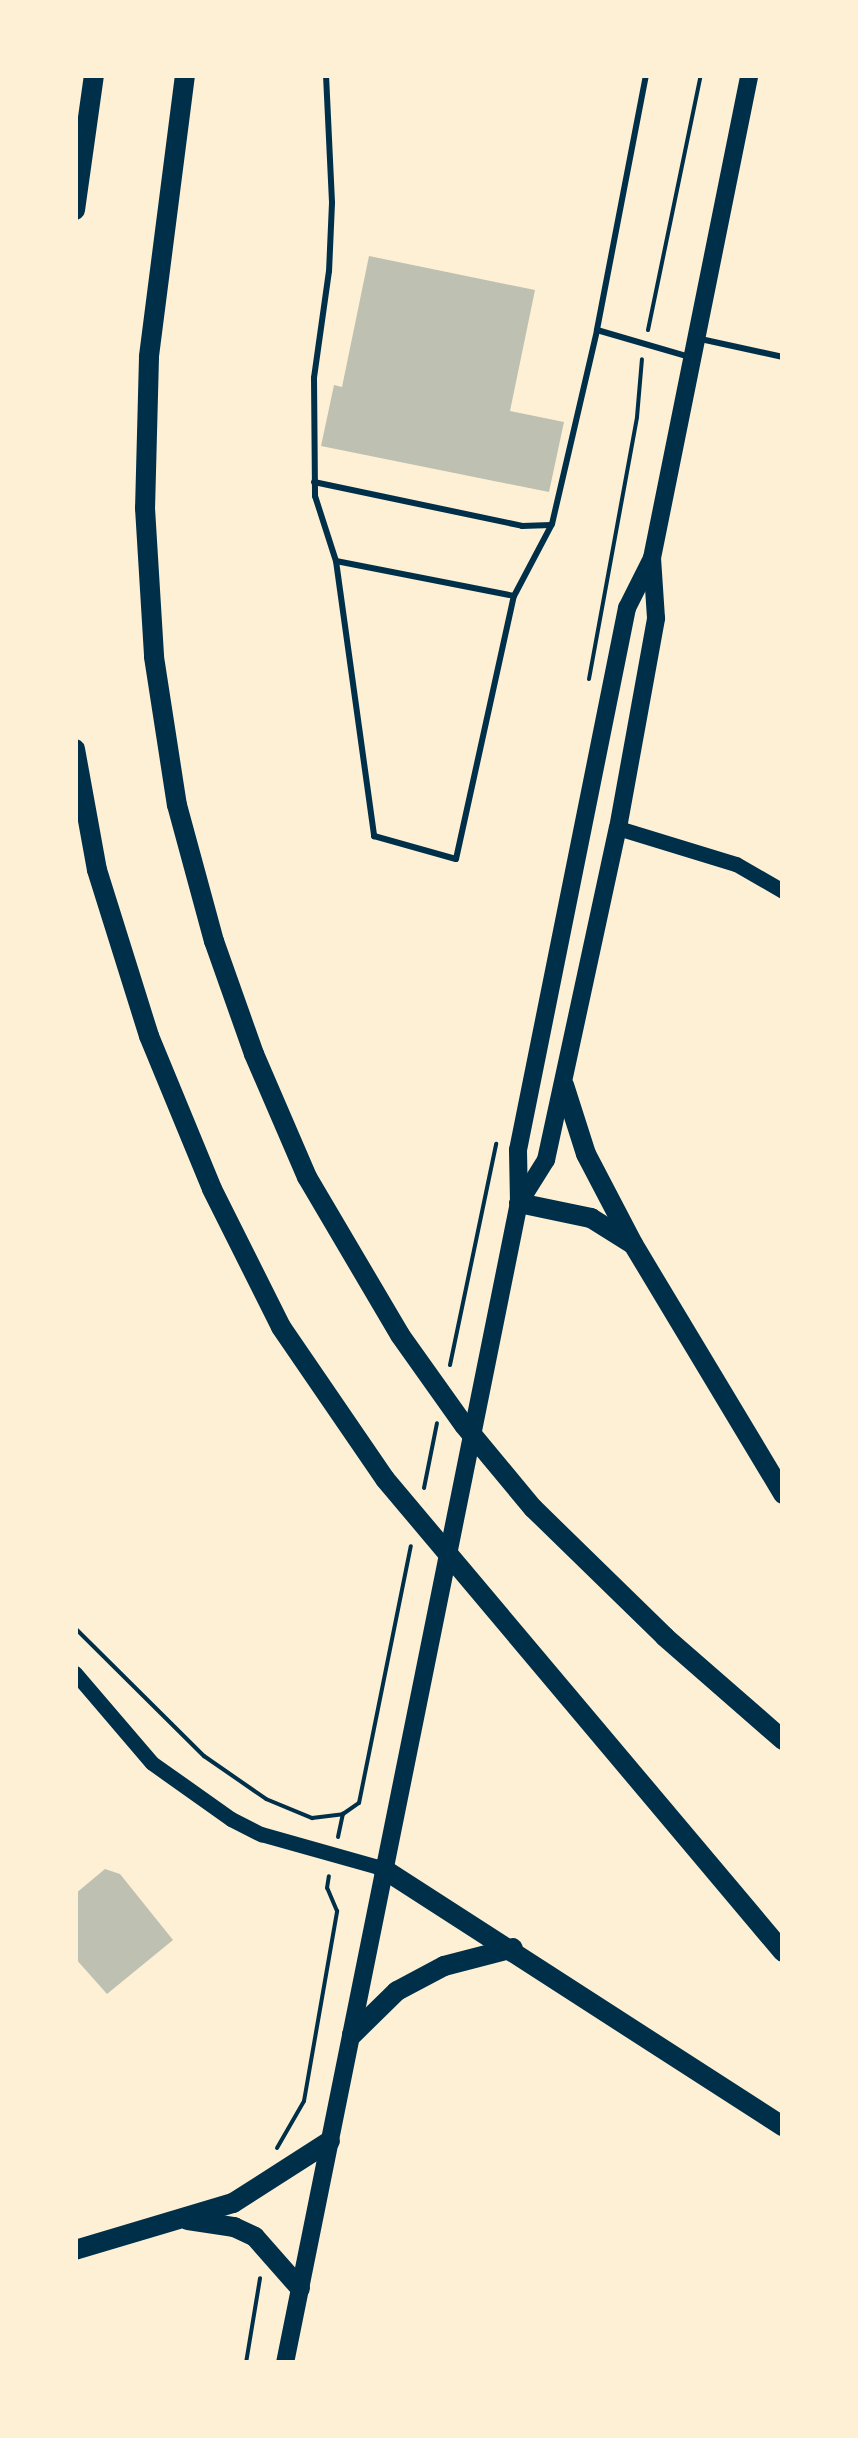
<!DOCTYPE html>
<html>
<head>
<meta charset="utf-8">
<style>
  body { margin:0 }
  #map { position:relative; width:858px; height:2438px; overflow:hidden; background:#fdf0d5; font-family:Manrope,sans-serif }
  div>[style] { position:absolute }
  .building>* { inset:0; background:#bec0b2 }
  .path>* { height:4px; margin:-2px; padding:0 2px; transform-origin:2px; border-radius:2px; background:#003049 }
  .service>* { height:6px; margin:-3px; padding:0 3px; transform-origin:3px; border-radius:3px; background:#003049 }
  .tertiary>* { height:15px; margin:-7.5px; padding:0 7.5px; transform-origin:7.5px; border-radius:7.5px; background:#003049 }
  .secondary>* { height:18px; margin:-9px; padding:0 9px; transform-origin:9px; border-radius:9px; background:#003049 }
  .motorway>* { height:20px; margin:-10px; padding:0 10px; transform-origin:10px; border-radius:10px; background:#003049 }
  span { translate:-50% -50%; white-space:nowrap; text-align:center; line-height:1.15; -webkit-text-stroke:10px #fdf0d5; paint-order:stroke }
  .frame { position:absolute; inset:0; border:78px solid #fdf0d5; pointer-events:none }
</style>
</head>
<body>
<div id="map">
  <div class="building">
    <div style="clip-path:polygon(369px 256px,535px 290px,510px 411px,564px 422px,549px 492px,321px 446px,334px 385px,342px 387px)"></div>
    <div style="clip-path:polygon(105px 1869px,120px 1874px,173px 1940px,107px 1994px,75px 1958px,75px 1894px)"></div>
  </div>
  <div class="path">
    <div style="left:648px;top:330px;width:260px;rotate:-78.3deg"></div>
    <div style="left:589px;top:679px;width:266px;rotate:-79.6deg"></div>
    <div style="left:637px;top:417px;width:58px;rotate:-85.1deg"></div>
    <div style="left:450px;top:1365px;width:226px;rotate:-78.2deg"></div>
    <div style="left:424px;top:1488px;width:66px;rotate:-78.7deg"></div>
    <div style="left:75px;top:1628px;width:182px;rotate:44.8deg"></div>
    <div style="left:204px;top:1756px;width:75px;rotate:34.7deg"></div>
    <div style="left:266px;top:1799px;width:50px;rotate:22.4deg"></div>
    <div style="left:312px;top:1818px;width:31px;rotate:-7deg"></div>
    <div style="left:338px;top:1837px;width:24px;rotate:-78deg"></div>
    <div style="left:343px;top:1814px;width:19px;rotate:-35deg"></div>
    <div style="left:359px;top:1803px;width:262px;rotate:-78.6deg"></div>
    <div style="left:277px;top:2148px;width:54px;rotate:-60.1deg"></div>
    <div style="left:304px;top:2101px;width:193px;rotate:-80.1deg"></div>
    <div style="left:337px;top:1911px;width:25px;rotate:-113deg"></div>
    <div style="left:327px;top:1888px;width:12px;rotate:-81deg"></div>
    <div style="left:246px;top:2363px;width:86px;rotate:-80.6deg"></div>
  </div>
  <div class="service">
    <div style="left:326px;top:75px;width:128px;rotate:87.3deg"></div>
    <div style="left:332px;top:203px;width:68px;rotate:92.5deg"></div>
    <div style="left:329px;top:271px;width:108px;rotate:98deg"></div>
    <div style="left:314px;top:378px;width:118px;rotate:89.5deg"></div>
    <div style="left:315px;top:496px;width:68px;rotate:72.1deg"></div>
    <div style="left:336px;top:561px;width:278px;rotate:82.1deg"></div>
    <div style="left:374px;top:836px;width:85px;rotate:15.7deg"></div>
    <div style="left:456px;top:859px;width:269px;rotate:-77.6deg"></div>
    <div style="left:514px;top:596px;width:81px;rotate:-62.2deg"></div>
    <div style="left:552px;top:524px;width:199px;rotate:-76.9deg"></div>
    <div style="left:646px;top:75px;width:260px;rotate:100.9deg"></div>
    <div style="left:597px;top:330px;width:97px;rotate:16.2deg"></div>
    <div style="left:696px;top:338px;width:89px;rotate:12.3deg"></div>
    <div style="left:314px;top:482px;width:213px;rotate:11.9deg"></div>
    <div style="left:522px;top:526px;width:29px;rotate:-2deg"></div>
    <div style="left:336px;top:561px;width:181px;rotate:11.1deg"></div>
  </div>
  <div class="tertiary">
    <div style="left:618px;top:828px;width:123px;rotate:17deg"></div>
    <div style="left:736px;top:864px;width:54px;rotate:29.9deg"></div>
    <div style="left:75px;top:1673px;width:118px;rotate:49.5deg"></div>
    <div style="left:152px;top:1763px;width:97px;rotate:35.3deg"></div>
    <div style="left:231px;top:1819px;width:34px;rotate:27deg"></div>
    <div style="left:261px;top:1834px;width:126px;rotate:15.7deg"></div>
  </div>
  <div class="secondary">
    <div style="left:519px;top:1203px;width:51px;rotate:-57.9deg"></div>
    <div style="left:546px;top:1160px;width:340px;rotate:-77.8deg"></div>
    <div style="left:618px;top:828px;width:213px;rotate:-79.7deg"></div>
    <div style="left:656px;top:618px;width:60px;rotate:-93.8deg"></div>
    <div style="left:285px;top:2363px;width:1183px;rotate:-78.6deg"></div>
    <div style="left:519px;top:1203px;width:53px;rotate:-91.1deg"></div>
    <div style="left:518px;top:1150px;width:553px;rotate:-78.63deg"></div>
    <div style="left:627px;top:608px;width:56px;rotate:-63.4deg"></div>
    <div style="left:652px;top:558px;width:493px;rotate:-78.6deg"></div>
  </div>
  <div class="motorway">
    <div style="left:185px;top:75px;width:284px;rotate:97.3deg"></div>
    <div style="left:149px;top:357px;width:151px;rotate:91.5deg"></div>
    <div style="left:145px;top:508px;width:149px;rotate:86.5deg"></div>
    <div style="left:154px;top:657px;width:150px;rotate:81.2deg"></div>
    <div style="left:177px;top:805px;width:141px;rotate:74.8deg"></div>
    <div style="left:214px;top:941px;width:120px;rotate:70.5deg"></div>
    <div style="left:254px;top:1054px;width:134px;rotate:66.7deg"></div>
    <div style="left:307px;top:1177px;width:183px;rotate:59.5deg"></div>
    <div style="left:400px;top:1335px;width:110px;rotate:54.6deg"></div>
    <div style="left:464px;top:1425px;width:108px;rotate:50.3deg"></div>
    <div style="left:533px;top:1508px;width:185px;rotate:44.3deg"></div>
    <div style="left:665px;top:1637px;width:157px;rotate:41.1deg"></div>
    <div style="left:75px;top:210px;width:136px;rotate:-82deg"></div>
    <div style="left:75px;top:749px;width:123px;rotate:79.7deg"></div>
    <div style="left:97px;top:870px;width:174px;rotate:72.6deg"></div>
    <div style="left:149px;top:1036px;width:165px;rotate:67.6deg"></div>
    <div style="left:212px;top:1189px;width:154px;rotate:63.4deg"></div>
    <div style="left:281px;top:1327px;width:184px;rotate:55.6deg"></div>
    <div style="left:385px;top:1479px;width:618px;rotate:49.92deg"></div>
    <div style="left:564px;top:1085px;width:72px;rotate:72.3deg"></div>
    <div style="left:586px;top:1154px;width:102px;rotate:62.4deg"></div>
    <div style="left:633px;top:1244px;width:292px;rotate:59deg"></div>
    <div style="left:519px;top:1203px;width:74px;rotate:11.8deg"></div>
    <div style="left:591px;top:1218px;width:47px;rotate:32deg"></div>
    <div style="left:382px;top:1868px;width:477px;rotate:32.8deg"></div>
    <div style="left:352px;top:2035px;width:63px;rotate:-44.4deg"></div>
    <div style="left:397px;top:1991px;width:53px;rotate:-28deg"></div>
    <div style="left:444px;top:1966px;width:71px;rotate:-14.6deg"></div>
    <div style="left:188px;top:2220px;width:47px;rotate:8.7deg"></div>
    <div style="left:234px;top:2227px;width:23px;rotate:25deg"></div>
    <div style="left:255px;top:2237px;width:68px;rotate:48.6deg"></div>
    <div style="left:75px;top:2250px;width:165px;rotate:-16.6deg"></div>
    <div style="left:233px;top:2203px;width:115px;rotate:-32.6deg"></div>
  </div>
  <div class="frame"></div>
</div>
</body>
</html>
